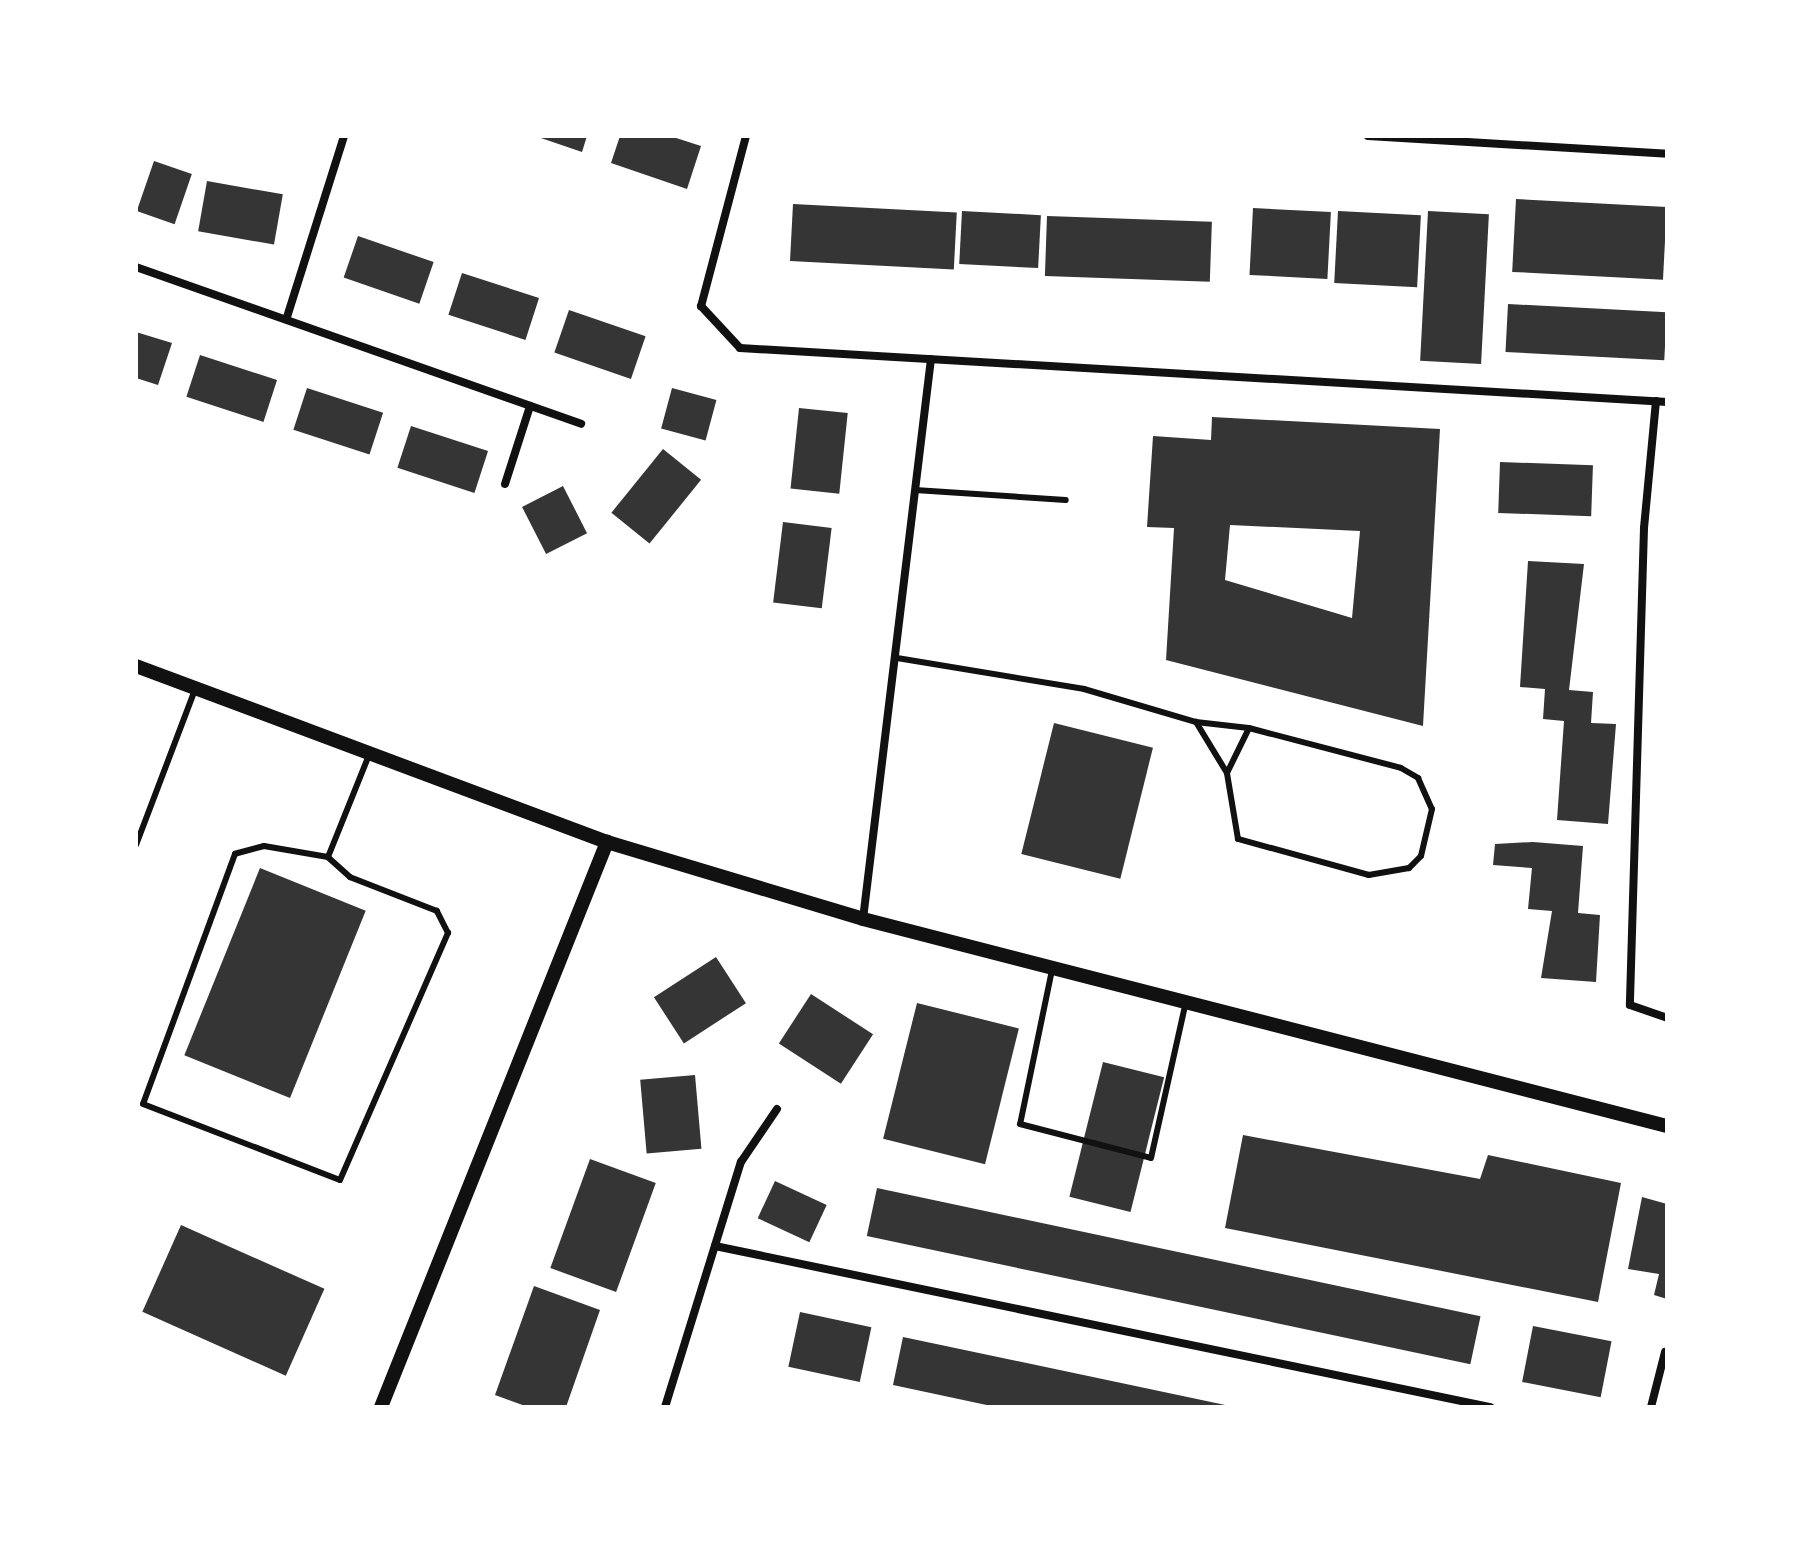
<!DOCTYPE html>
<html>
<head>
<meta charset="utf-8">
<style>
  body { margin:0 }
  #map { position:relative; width:1803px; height:1543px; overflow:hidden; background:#fff; font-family:"Libre Baskerville",serif }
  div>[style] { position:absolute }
  .building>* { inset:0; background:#353535; transform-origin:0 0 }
  .service>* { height:6px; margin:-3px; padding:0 3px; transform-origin:3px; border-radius:3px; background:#111 }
  .minor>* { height:8px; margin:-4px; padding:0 4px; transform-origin:4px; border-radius:4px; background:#111 }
  .tertiary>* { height:14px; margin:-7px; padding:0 7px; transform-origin:7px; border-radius:7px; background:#111 }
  span { translate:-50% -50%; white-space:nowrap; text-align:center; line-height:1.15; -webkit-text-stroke:7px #fff; paint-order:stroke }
  .frame { position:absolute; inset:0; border:138px solid #fff; pointer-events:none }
</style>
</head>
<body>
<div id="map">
  <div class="building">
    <div style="clip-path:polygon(535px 136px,587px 136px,582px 152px)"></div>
    <div style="clip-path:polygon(620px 136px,670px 136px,701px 146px,687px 189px,611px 163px)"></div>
    <div style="left:154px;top:161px;width:40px;height:53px;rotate:19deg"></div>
    <div style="left:207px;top:181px;width:77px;height:51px;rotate:10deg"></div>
    <div style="left:1516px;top:199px;width:151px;height:73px;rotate:3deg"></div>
    <div style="left:793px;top:204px;width:164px;height:57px;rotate:3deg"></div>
    <div style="left:1253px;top:208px;width:78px;height:67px;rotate:3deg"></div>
    <div style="left:962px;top:211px;width:79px;height:53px;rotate:3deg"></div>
    <div style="left:1338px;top:211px;width:83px;height:72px;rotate:3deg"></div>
    <div style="left:1428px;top:211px;width:61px;height:150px;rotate:3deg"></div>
    <div style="left:1047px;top:216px;width:165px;height:60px;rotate:2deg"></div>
    <div style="left:358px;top:236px;width:80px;height:44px;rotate:19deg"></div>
    <div style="left:462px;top:273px;width:81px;height:44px;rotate:18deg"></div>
    <div style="left:1508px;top:304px;width:159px;height:48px;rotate:3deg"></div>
    <div style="left:569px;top:310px;width:81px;height:45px;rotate:19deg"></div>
    <div style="clip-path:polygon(136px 332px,172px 343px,158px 385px,136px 378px)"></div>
    <div style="left:200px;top:355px;width:81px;height:44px;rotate:18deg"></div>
    <div style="left:307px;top:388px;width:80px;height:44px;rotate:18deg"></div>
    <div style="left:672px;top:388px;width:46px;height:42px;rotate:15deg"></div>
    <div style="left:799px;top:408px;width:49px;height:81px;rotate:6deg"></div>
    <div style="clip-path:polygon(evenodd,1212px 417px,1440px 429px,1423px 726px,1166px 660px,1174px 528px,1147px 527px,1153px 436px,1211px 440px,1212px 417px,1230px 525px,1360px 531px,1352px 618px,1225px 580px,1230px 525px)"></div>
    <div style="left:411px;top:426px;width:81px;height:44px;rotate:18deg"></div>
    <div style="left:663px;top:449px;width:49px;height:82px;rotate:39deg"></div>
    <div style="left:1500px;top:462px;width:93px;height:51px;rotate:2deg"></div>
    <div style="left:563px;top:486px;width:53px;height:46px;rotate:63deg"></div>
    <div style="left:783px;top:522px;width:49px;height:81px;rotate:7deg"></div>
    <div style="clip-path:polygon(1528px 561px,1584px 564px,1569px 690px,1593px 692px,1591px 723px,1616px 724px,1608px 824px,1557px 820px,1564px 721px,1543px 719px,1545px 689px,1520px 687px)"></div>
    <div style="left:1054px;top:723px;width:102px;height:135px;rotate:14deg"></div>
    <div style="clip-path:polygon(1533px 842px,1583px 846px,1578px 913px,1600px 915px,1596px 982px,1541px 978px,1552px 911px,1528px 909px,1532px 868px,1493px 865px,1495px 844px)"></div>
    <div style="left:260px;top:868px;width:114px;height:202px;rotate:22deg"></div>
    <div style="left:716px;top:957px;width:55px;height:74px;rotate:57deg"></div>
    <div style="left:811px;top:994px;width:74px;height:59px;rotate:33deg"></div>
    <div style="left:917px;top:1003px;width:105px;height:140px;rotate:14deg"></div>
    <div style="left:1103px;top:1062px;width:63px;height:139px;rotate:14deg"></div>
    <div style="left:695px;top:1075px;width:74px;height:55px;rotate:85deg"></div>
    <div style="clip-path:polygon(1243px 1135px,1480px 1179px,1488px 1155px,1621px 1183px,1598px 1302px,1225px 1228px)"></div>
    <div style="left:590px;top:1159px;width:70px;height:116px;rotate:20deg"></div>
    <div style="left:775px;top:1181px;width:57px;height:41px;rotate:25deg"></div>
    <div style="left:877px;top:1188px;width:617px;height:49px;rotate:12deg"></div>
    <div style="clip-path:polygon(1642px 1197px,1667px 1204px,1667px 1299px,1654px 1295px,1659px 1274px,1628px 1269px)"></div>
    <div style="left:181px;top:1225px;width:157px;height:95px;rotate:24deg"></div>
    <div style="clip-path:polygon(534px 1286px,600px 1310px,566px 1407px,528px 1407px,495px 1395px)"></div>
    <div style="left:800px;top:1312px;width:73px;height:56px;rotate:12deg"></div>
    <div style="left:1533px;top:1326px;width:80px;height:57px;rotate:11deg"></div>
    <div style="clip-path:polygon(903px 1337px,1230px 1406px,1230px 1407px,996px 1407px,893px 1385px)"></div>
  </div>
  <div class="service">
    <div style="left:915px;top:490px;width:151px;rotate:3.8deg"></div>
    <div style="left:897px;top:658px;width:190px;rotate:9.4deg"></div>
    <div style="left:1084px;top:689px;width:117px;rotate:16.4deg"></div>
    <div style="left:1196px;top:722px;width:53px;rotate:6.5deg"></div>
    <div style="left:1249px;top:728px;width:157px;rotate:14.7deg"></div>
    <div style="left:1401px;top:768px;width:20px;rotate:30deg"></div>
    <div style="left:1418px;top:778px;width:34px;rotate:66deg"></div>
    <div style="left:1432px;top:809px;width:48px;rotate:103.2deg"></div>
    <div style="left:1421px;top:856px;width:17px;rotate:135deg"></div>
    <div style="left:1409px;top:868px;width:41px;rotate:170.1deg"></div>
    <div style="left:1369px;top:875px;width:136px;rotate:-164.6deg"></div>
    <div style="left:1238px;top:839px;width:67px;rotate:-99.5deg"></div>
    <div style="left:1227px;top:773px;width:60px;rotate:-121.3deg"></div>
    <div style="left:1227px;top:773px;width:50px;rotate:-63.9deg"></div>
    <div style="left:136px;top:845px;width:164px;rotate:-69.2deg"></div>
    <div style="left:328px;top:857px;width:65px;rotate:-170.2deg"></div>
    <div style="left:264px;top:846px;width:30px;rotate:165deg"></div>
    <div style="left:235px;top:854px;width:266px;rotate:110.2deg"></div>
    <div style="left:143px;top:1104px;width:211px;rotate:21.1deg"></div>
    <div style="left:340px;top:1180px;width:270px;rotate:-66.4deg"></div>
    <div style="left:448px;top:933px;width:25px;rotate:-117deg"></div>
    <div style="left:437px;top:911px;width:93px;rotate:-158.7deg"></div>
    <div style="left:350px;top:877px;width:30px;rotate:-138deg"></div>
    <div style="left:328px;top:857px;width:110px;rotate:-68.1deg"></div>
    <div style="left:1052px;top:970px;width:157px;rotate:101.7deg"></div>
    <div style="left:1020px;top:1124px;width:135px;rotate:14.5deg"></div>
    <div style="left:1151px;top:1158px;width:160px;rotate:-77.4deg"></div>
  </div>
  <div class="minor">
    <div style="left:746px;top:136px;width:176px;rotate:104.8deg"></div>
    <div style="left:701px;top:306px;width:57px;rotate:47.1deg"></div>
    <div style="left:740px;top:348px;width:929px;rotate:3.33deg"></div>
    <div style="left:1368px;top:136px;width:300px;rotate:3.4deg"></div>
    <div style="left:136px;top:267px;width:472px;rotate:19.4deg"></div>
    <div style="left:287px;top:317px;width:190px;rotate:-72.5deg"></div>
    <div style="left:1656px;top:401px;width:128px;rotate:95.4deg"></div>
    <div style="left:1644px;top:528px;width:477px;rotate:91.7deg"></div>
    <div style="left:1630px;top:1005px;width:39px;rotate:19deg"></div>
    <div style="left:505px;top:484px;width:82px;rotate:-72.2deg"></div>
    <div style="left:863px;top:919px;width:564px;rotate:-83.08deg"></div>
    <div style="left:715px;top:1246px;width:792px;rotate:11.74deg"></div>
    <div style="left:665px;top:1407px;width:257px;rotate:-72.8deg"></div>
    <div style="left:741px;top:1162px;width:64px;rotate:-55.8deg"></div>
    <div style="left:1651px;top:1407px;width:57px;rotate:-75.7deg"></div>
  </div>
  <div class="tertiary">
    <div style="left:136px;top:666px;width:503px;rotate:20.49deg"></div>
    <div style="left:607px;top:842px;width:267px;rotate:16.7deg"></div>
    <div style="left:863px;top:919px;width:830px;rotate:14.44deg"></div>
    <div style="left:381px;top:1407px;width:609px;rotate:-68.2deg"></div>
  </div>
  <div class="frame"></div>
</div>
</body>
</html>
